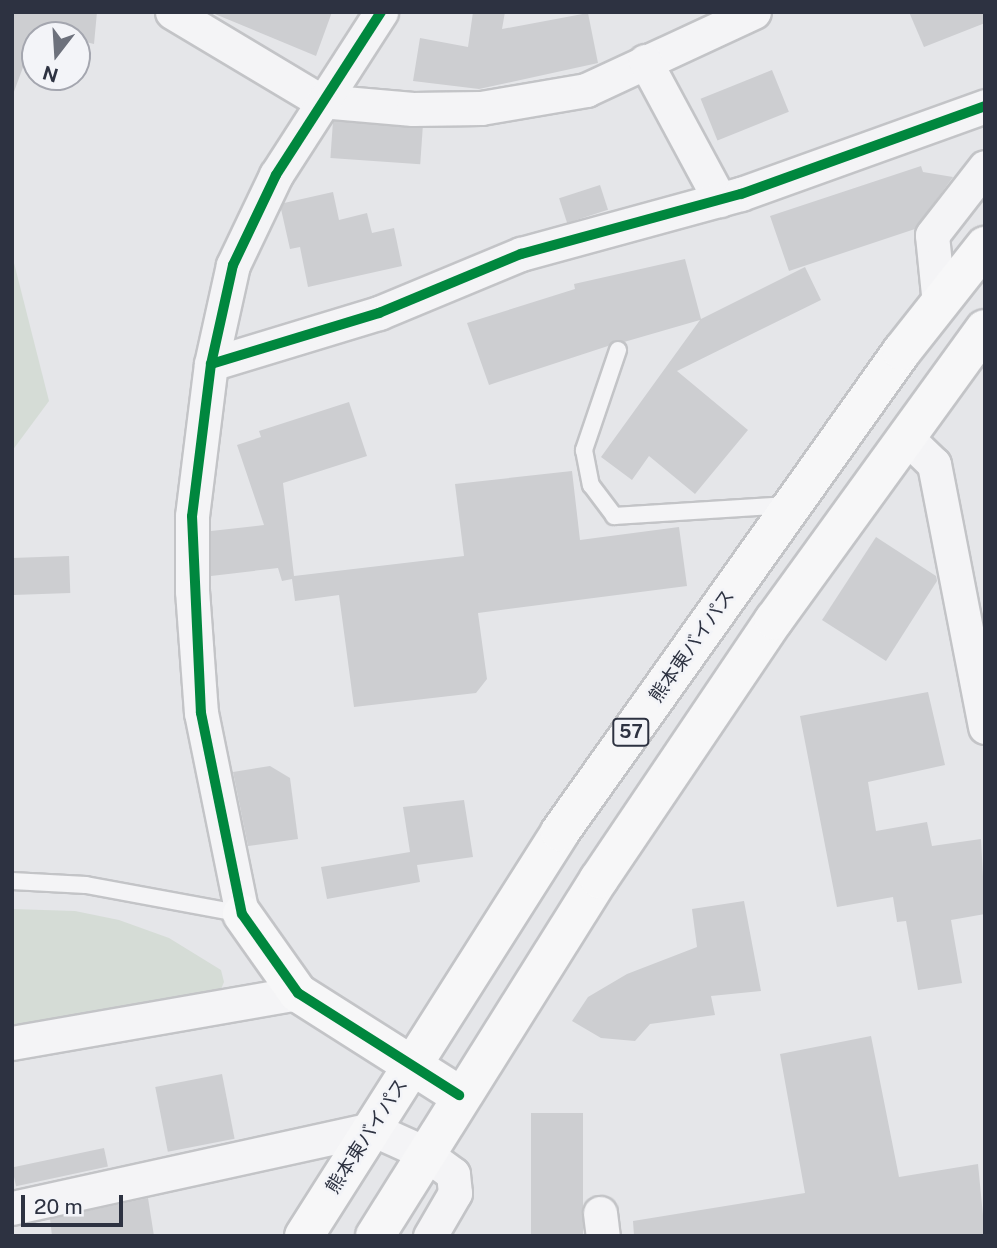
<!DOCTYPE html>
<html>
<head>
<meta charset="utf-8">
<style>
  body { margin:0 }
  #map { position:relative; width:997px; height:1248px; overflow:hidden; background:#e5e6e9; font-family:"Public Sans","Noto Sans JP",sans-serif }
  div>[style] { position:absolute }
  .green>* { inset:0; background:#d5dcd6 }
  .building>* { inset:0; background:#cdced1; transform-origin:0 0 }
  .roads { filter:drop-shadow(2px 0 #c3c4c7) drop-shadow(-2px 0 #c3c4c7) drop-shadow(0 2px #c3c4c7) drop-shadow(0 -2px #c3c4c7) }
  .lane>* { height:16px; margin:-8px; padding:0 8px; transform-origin:8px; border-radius:8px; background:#f4f4f6 }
  .street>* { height:33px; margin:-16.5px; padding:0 16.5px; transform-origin:16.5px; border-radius:16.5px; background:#f4f4f6 }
  .secondary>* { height:38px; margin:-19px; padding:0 19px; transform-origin:19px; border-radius:19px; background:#f7f7f8 }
  .highway>* { height:38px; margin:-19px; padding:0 19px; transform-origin:19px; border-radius:19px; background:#f7f7f8 }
  .cycleway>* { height:10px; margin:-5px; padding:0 5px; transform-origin:5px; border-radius:5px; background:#00873e }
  span { translate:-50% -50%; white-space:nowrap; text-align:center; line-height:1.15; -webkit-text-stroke:5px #f3f4f8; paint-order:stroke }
  .shield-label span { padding:2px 5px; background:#f3f4f8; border:2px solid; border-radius:5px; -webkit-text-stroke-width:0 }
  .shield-label { font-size:18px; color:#2d3241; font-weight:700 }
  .street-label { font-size:19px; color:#2d3241 }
  .frame { position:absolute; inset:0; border:14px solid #2d3241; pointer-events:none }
  .north { position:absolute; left:21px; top:21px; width:70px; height:70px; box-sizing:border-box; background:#f3f4f8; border:2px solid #a4a6af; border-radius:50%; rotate:197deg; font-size:19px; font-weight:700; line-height:28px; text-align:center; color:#2d3241 }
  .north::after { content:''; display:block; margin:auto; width:24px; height:32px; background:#6d717c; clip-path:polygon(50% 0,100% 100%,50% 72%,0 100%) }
  .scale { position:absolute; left:21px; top:1195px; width:102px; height:32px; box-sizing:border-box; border:4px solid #2d3241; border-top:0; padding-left:9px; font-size:21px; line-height:24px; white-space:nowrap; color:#2d3241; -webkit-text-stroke:5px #f3f4f8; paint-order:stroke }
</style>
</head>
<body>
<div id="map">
  <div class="green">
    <div style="clip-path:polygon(12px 255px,49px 401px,12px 451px)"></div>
    <div style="clip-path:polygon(12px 909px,75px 911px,119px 920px,169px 938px,221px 970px,224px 982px,219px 994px,12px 1033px)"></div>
  </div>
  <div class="building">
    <div style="clip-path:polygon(12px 12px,97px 12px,94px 44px,77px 40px,77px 35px,35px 35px,12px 97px)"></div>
    <div style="clip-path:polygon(210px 12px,332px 12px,316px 56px)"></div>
    <div style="clip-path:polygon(473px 12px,505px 12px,502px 29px,588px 13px,598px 63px,479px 89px,413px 81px,420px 38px,468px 47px)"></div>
    <div style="clip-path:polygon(909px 12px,985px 12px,985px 23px,924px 47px)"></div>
    <div style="left:772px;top:70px;width:45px;height:77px;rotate:68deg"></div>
    <div style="left:333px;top:121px;width:90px;height:37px;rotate:4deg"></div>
    <div style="clip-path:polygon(921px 166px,923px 172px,953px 177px,915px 229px,789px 271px,770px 216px)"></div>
    <div style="left:600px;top:185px;width:26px;height:43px;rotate:72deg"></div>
    <div style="clip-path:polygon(333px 192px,339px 220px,367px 213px,372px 233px,394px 228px,402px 266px,308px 287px,300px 247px,290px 249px,281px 209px,284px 203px)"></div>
    <div style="clip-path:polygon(685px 259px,701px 319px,805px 267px,821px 300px,677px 371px,748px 430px,695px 494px,649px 456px,632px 480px,601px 457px,700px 320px,624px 342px,615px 340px,608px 346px,489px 385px,467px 323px,575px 289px,574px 284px)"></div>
    <div style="clip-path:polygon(349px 402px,367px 456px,283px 483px,294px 576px,464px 556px,455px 484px,572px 471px,580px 540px,679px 527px,687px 586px,478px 613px,487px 679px,476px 693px,354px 707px,339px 595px,295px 601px,292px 579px,282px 581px,278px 568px,211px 576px,211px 531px,264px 525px,237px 445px,261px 437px,259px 431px)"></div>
    <div style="clip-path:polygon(876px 537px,936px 576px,937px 581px,886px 661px,822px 620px)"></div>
    <div style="left:69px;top:556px;width:37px;height:57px;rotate:88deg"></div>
    <div style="clip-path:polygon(928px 692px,945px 765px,868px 782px,876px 831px,927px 822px,932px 846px,981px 839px,985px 914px,951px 920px,962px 983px,918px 990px,906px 921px,897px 922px,893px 897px,837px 907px,800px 716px)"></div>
    <div style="clip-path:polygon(270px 766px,290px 778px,298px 839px,248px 846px,233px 772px)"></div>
    <div style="clip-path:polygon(464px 800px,473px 857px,417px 865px,420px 882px,327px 899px,321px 867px,410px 852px,403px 807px)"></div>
    <div style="clip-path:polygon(744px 901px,761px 991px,711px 996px,715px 1015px,650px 1024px,635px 1041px,601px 1038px,572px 1021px,588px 997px,627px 974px,697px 947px,692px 909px)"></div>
    <div style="clip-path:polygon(871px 1036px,899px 1177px,978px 1164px,985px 1236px,634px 1236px,633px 1221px,805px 1193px,780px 1054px)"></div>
    <div style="left:222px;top:1074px;width:66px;height:68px;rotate:79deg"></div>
    <div style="left:583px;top:1113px;width:123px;height:52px;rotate:90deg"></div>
    <div style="left:104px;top:1148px;width:19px;height:94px;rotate:78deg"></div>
    <div style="clip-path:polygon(148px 1198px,154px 1236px,52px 1236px,50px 1219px)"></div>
  </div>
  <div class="roads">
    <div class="lane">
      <div style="left:618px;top:350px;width:106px;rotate:108.8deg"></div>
      <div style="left:584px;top:450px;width:36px;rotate:79deg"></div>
      <div style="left:591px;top:485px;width:39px;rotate:53deg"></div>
      <div style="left:614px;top:516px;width:175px;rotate:-3.6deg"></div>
      <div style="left:12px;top:881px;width:74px;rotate:3.1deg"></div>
      <div style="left:86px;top:885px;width:159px;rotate:10.5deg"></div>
    </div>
    <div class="street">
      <div style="left:172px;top:12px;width:174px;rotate:30.9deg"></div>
      <div style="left:321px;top:101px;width:92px;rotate:5deg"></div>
      <div style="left:413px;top:109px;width:68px;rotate:-0.8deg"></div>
      <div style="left:481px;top:108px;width:107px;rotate:-9.7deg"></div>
      <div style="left:586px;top:90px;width:185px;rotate:-24.9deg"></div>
      <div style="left:645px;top:61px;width:158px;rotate:61.7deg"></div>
      <div style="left:939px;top:304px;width:69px;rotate:-95.8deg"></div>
      <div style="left:932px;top:235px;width:86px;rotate:-52.1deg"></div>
      <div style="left:211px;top:364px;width:176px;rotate:-16.9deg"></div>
      <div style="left:379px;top:313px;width:154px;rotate:-22.6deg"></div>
      <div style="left:521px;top:254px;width:228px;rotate:-15.3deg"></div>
      <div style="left:741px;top:194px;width:259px;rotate:-19.8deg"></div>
      <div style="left:905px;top:436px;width:40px;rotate:44deg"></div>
      <div style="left:934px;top:464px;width:268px;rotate:79deg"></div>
      <div style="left:242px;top:914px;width:205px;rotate:-101.5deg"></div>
      <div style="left:201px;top:713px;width:122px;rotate:-94.2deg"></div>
      <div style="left:192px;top:591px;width:75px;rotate:-90deg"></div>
      <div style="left:192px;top:516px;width:153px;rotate:-82.9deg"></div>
      <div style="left:211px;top:364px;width:101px;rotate:-77.5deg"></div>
      <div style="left:233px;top:265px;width:100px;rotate:-64.5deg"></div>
      <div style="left:276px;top:175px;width:194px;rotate:-57.2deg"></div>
      <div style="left:12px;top:1043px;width:290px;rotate:-9.9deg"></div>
      <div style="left:12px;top:1208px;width:369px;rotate:-12.4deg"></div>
      <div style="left:372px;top:1129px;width:56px;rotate:24.3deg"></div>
      <div style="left:423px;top:1152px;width:37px;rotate:36deg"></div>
      <div style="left:453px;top:1174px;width:19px;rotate:84deg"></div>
      <div style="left:455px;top:1193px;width:50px;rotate:120.2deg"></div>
      <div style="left:600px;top:1213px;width:23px;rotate:83deg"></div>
    </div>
    <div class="secondary">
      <div style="left:242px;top:914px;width:97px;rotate:54.7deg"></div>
      <div style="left:298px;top:993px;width:191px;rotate:32.4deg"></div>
    </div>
    <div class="highway">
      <div style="left:304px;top:1236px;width:478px;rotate:-57.6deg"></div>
      <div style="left:560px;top:832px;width:590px;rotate:-54.59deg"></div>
      <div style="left:902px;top:351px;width:134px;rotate:-51.7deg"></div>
      <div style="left:375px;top:1236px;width:421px;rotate:-57.9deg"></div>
      <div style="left:599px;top:879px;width:313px;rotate:-56deg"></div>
      <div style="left:774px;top:620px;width:359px;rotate:-54.1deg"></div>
    </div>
  </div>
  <div class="cycleway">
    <div style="left:381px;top:12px;width:194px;rotate:122.8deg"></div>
    <div style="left:276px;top:175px;width:100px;rotate:115.5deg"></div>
    <div style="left:233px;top:265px;width:101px;rotate:102.5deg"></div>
    <div style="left:211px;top:364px;width:153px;rotate:97.1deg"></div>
    <div style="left:192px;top:516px;width:197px;rotate:87.4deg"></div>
    <div style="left:201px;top:713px;width:205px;rotate:78.5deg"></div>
    <div style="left:242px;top:914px;width:97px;rotate:54.7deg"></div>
    <div style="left:298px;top:993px;width:191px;rotate:32.4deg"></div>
    <div style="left:211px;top:364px;width:176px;rotate:-16.9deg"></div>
    <div style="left:379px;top:313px;width:154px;rotate:-22.6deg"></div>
    <div style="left:521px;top:254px;width:228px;rotate:-15.3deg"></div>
    <div style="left:741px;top:194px;width:259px;rotate:-19.8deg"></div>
  </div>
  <div class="shield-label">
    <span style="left:631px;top:732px">57</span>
  </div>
  <div class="street-label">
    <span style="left:692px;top:646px;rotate:-55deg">熊本東バイパス</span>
    <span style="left:367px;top:1136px;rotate:-57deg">熊本東バイパス</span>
  </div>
  <div class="frame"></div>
  <div class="north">N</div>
  <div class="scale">20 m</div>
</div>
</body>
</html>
